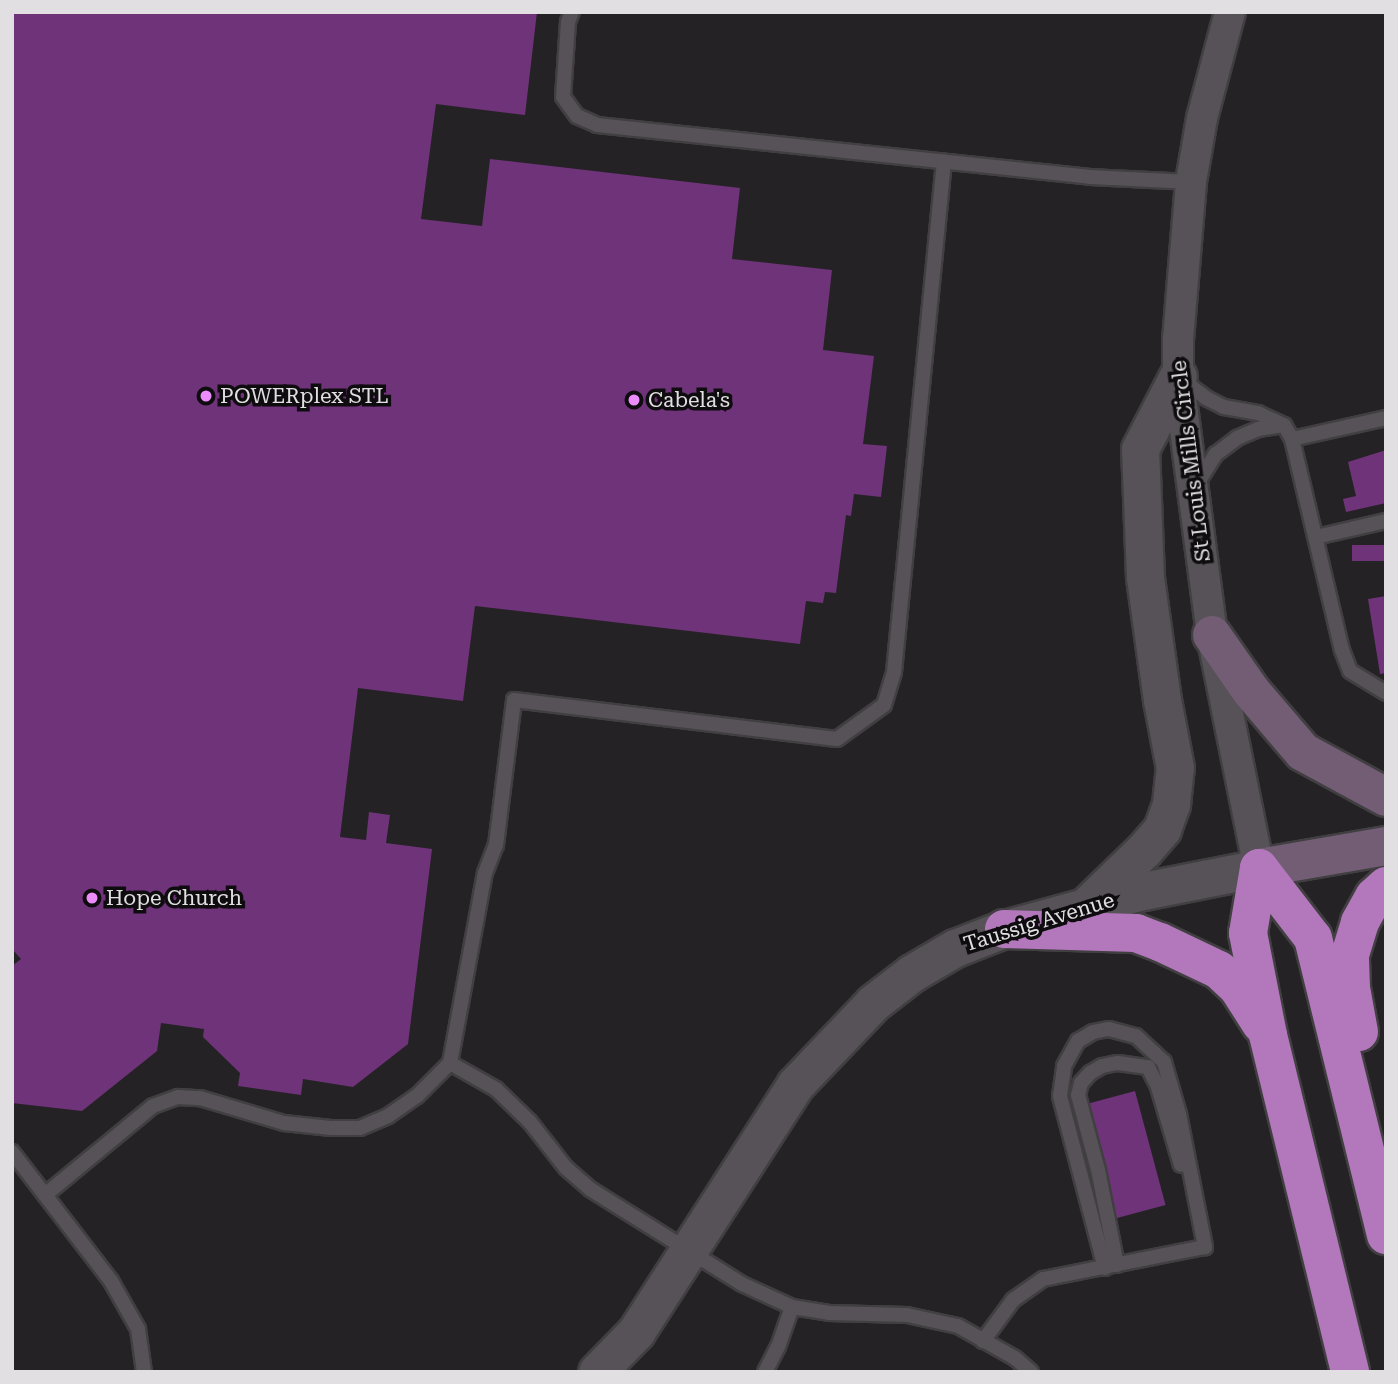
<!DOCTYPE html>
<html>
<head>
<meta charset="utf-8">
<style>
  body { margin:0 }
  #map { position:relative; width:1398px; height:1384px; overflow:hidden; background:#252226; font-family:"Roboto Serif",serif }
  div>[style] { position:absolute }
  .building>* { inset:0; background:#6e3378; transform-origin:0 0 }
  .roads { filter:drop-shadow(2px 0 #413f41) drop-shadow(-2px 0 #413f41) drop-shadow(0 2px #413f41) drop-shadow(0 -2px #413f41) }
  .service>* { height:14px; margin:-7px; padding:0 7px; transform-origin:7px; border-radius:7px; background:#565257 }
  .minor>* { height:30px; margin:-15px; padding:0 15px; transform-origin:15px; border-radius:15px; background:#565257 }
  .tertiary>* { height:37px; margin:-18.5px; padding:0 18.5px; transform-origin:18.5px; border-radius:18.5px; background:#565257 }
  .secondary>* { height:38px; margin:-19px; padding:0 19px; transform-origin:19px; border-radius:19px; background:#725d75 }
  .motorway>* { height:38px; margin:-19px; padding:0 19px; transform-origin:19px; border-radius:19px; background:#b377bc }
  .dots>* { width:19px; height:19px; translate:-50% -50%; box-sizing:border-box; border:4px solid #0e0c0e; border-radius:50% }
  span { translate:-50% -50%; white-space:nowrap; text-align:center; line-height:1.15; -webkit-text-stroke:7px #0e0c0e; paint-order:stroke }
  .poi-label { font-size:21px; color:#e1dfe1 }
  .left { translate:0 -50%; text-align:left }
  .street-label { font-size:21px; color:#e1dfe1 }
  .frame { position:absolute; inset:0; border:14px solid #e1dfe1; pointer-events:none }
</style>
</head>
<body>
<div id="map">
  <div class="building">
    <div style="clip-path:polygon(12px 12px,537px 12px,525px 115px,436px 104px,421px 219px,482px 226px,490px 159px,740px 188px,732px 259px,832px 270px,823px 350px,874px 356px,863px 444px,887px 446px,881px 497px,854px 494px,851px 516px,846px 515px,836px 593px,825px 592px,823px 603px,806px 601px,800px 644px,475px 606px,463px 701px,358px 688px,340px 837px,366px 840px,369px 812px,390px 815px,386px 843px,432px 849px,408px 1044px,353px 1087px,303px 1079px,301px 1095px,238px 1086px,240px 1073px,203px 1037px,204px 1029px,161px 1023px,157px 1051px,82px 1111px,12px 1103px,12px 966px,21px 959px,12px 949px)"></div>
    <div style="clip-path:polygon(1386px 450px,1386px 503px,1346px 512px,1343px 499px,1356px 496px,1348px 462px)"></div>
    <div style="left:1386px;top:545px;width:16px;height:34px;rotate:90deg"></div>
    <div style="clip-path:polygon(1386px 596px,1386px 673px,1380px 674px,1368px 599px)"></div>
    <div style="left:1135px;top:1091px;width:118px;height:51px;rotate:75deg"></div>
  </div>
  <div class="roads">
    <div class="service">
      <div style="left:572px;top:12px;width:11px;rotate:112deg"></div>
      <div style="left:568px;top:22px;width:75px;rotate:93.8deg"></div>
      <div style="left:563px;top:97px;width:24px;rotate:54deg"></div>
      <div style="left:577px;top:116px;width:22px;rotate:24deg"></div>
      <div style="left:597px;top:125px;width:496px;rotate:6deg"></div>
      <div style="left:1090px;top:177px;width:101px;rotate:2.8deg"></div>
      <div style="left:1181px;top:379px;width:31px;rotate:37deg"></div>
      <div style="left:1206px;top:398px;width:20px;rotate:27deg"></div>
      <div style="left:1224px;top:407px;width:35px;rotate:10deg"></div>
      <div style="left:1258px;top:413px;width:29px;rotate:25deg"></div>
      <div style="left:1284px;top:425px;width:16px;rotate:60deg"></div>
      <div style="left:1292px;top:439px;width:217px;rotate:76.7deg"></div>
      <div style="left:1342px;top:650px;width:22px;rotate:69deg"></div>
      <div style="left:1350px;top:671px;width:42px;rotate:31.4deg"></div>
      <div style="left:1292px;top:439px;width:96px;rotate:-12.6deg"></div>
      <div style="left:1195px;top:487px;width:39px;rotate:-58deg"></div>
      <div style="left:1216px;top:454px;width:26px;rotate:-37deg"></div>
      <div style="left:1237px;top:438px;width:23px;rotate:-23deg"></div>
      <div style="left:1258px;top:429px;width:24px;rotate:-9deg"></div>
      <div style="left:1316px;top:537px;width:72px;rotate:-12.9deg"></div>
      <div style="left:450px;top:1063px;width:53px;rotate:29.5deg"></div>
      <div style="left:496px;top:1089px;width:47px;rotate:44.1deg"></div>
      <div style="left:530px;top:1122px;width:58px;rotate:52deg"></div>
      <div style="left:566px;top:1168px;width:32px;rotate:41deg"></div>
      <div style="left:590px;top:1189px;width:179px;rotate:32deg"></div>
      <div style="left:742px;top:1284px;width:55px;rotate:24.7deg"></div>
      <div style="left:792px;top:1307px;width:36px;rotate:9deg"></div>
      <div style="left:828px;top:1313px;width:79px;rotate:1.5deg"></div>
      <div style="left:907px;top:1315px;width:52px;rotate:12.2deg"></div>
      <div style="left:958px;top:1326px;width:65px;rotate:29.3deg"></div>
      <div style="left:1015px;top:1358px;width:21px;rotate:41deg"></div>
      <div style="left:12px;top:1152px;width:163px;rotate:52.5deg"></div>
      <div style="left:111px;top:1281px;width:55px;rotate:60.6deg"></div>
      <div style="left:138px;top:1329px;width:43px;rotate:82.1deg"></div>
      <div style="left:45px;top:1195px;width:140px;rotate:-39.5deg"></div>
      <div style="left:153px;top:1106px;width:27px;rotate:-20deg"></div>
      <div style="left:178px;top:1097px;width:22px;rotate:3deg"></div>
      <div style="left:200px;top:1098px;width:88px;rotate:16.6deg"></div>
      <div style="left:284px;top:1123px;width:47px;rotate:6.1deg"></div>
      <div style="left:331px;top:1128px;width:29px"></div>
      <div style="left:360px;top:1128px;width:30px;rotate:-23deg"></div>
      <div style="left:388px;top:1116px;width:35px;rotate:-35deg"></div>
      <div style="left:417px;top:1096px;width:47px;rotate:-45deg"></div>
      <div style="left:450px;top:1063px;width:193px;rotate:-79.6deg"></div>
      <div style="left:485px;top:873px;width:30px;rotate:-69deg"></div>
      <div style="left:496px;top:845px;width:146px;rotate:-82.9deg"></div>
      <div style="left:514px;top:700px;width:325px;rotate:6.9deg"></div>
      <div style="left:837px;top:739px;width:58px;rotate:-35.9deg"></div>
      <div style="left:884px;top:705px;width:34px;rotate:-73deg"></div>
      <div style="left:894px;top:672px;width:513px;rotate:-84.41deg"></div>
      <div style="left:1117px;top:1265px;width:97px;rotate:-101.3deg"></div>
      <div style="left:1098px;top:1170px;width:78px;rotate:-104.9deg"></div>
      <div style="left:1078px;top:1095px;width:12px;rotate:-76deg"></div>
      <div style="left:1081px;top:1083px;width:13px;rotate:-48deg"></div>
      <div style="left:1090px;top:1073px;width:14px;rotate:-30deg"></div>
      <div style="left:1102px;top:1066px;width:16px;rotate:-11deg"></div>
      <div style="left:1118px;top:1063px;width:30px;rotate:8deg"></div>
      <div style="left:1148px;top:1067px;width:22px;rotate:63deg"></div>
      <div style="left:1158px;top:1087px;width:81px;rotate:73.6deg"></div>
      <div style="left:1105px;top:1268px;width:178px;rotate:-104.7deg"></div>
      <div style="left:1060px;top:1096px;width:30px;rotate:-82deg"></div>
      <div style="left:1064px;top:1066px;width:29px;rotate:-61deg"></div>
      <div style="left:1078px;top:1041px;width:17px;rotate:-31deg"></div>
      <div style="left:1093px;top:1032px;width:16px;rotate:-11deg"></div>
      <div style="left:1109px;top:1029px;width:28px;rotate:15deg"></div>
      <div style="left:1136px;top:1036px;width:38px;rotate:43deg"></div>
      <div style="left:1164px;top:1062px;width:54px;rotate:73.9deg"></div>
      <div style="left:1179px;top:1114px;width:136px;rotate:78.9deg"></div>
      <div style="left:983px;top:1341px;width:51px;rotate:-53.8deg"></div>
      <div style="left:1013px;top:1300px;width:37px;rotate:-35deg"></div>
      <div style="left:1043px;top:1279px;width:165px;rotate:-11.2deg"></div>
      <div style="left:765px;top:1372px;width:28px;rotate:-63deg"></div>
      <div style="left:778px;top:1347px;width:42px;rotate:-70.7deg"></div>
    </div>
    <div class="minor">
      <div style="left:1230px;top:12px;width:110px;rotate:104.8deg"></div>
      <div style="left:1202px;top:118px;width:65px;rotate:99.8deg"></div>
      <div style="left:1191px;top:182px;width:158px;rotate:94.7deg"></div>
      <div style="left:1178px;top:339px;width:37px;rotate:90deg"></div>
      <div style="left:1178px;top:376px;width:261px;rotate:82.5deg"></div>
      <div style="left:1212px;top:635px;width:238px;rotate:78.6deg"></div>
    </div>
    <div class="tertiary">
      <div style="left:1087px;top:905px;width:79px;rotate:-44deg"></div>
      <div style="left:1144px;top:850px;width:28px;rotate:-49deg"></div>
      <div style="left:1162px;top:829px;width:27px;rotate:-70deg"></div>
      <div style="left:1171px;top:804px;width:36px;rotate:-84deg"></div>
      <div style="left:1175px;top:768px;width:69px;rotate:-100.8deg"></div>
      <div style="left:1162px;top:700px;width:124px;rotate:-97.9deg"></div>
      <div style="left:1145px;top:577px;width:128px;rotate:-92.2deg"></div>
      <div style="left:1140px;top:449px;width:82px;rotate:-62.5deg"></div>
      <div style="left:597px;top:1372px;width:56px;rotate:-45.7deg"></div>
      <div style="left:636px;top:1332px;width:294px;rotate:-57.2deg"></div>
      <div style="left:795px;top:1085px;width:113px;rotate:-46.4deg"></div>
      <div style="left:873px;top:1003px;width:49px;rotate:-37.6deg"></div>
      <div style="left:912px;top:973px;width:50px;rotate:-30.2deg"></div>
      <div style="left:955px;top:948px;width:53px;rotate:-21.2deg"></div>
      <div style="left:1004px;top:929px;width:144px;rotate:-15.3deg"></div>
      <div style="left:1143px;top:891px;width:118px;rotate:-11.2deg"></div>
    </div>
    <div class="secondary">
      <div style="left:1212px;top:635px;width:68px;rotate:55.1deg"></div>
      <div style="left:1251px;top:691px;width:80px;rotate:49.6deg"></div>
      <div style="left:1303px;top:752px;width:94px;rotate:28.5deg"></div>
      <div style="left:1259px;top:868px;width:129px;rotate:-9.8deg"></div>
    </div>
    <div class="motorway">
      <div style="left:1259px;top:868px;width:66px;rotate:99.6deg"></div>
      <div style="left:1248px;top:933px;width:104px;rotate:78.9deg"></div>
      <div style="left:1268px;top:1035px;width:347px;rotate:76.3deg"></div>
      <div style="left:1259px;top:868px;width:88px;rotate:52.4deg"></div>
      <div style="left:1313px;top:938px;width:306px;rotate:76.2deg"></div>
      <div style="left:1004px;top:929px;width:132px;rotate:1.7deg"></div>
      <div style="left:1136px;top:933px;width:26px;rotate:21deg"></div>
      <div style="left:1160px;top:942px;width:65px;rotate:25.4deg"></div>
      <div style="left:1219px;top:970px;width:26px;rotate:43deg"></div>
      <div style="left:1238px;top:988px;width:43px;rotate:57.4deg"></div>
      <div style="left:1359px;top:1032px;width:45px;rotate:-100.3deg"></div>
      <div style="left:1351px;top:988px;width:33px;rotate:-92deg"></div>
      <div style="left:1350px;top:955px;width:34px;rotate:-73deg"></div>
      <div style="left:1360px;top:922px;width:29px;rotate:-61deg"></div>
      <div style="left:1374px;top:897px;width:16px;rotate:-43deg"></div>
    </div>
  </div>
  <div class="dots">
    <div style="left:206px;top:396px;background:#ec8cfb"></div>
    <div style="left:634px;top:400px;background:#ec8cfb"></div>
    <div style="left:92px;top:898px;background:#ec8cfb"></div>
  </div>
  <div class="poi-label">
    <span class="left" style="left:220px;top:396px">POWERplex STL</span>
    <span class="left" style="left:648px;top:400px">Cabela's</span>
    <span class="left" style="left:106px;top:898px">Hope Church</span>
  </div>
  <div class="street-label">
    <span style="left:1191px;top:461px;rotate:-97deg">St Louis Mills Circle</span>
    <span style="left:1039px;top:922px;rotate:-17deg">Taussig Avenue</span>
  </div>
  <div class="frame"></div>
</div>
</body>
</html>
